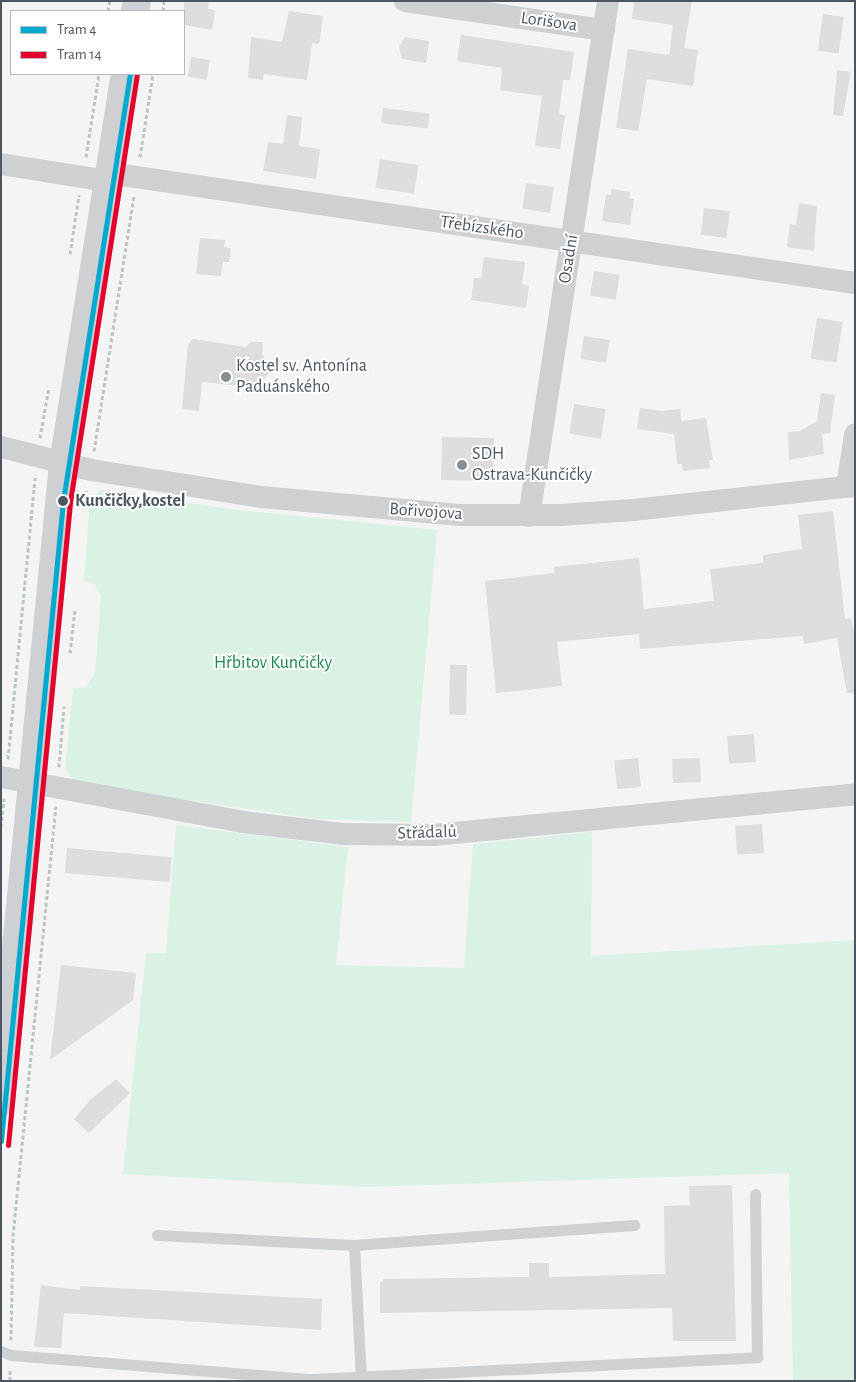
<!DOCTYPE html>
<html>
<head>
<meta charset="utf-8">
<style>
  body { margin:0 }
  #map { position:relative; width:856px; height:1382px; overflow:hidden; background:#f4f4f4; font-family:"Alegreya Sans",sans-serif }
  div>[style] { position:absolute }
  .green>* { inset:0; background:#d9f2e3 }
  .building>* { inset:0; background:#ddddde; transform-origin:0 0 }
  .path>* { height:3px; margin-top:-1.5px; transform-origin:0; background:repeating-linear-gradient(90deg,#bcc7c4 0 4px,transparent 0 6.5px) }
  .lane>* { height:11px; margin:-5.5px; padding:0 5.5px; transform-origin:5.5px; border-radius:5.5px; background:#ced0d2 }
  .street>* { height:22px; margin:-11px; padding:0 11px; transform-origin:11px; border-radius:11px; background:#ced0d2 }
  .secondary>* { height:28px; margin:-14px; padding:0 14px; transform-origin:14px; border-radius:14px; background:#ced0d4 }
  .tram-1>* { height:5px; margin:-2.5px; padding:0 2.5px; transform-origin:2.5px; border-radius:2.5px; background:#00a9ce }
  .tram-2>* { height:5px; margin:-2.5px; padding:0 2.5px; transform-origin:2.5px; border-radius:2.5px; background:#e4002b }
  .dots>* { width:14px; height:14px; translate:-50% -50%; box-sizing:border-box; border:2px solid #fff; border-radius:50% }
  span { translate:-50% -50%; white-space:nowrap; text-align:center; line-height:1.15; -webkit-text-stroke:4px #fff; paint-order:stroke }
  .street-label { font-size:18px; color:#4a5661 }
  .poi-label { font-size:18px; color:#4a5661 }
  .left { translate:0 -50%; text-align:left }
  .stop-label { font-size:18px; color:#4a5661; font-weight:700 }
  .park-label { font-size:18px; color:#17864f }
  .frame { position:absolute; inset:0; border:2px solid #4a5661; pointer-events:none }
  .legend { position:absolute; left:10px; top:10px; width:175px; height:65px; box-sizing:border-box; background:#fff; border:1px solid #b7bbc0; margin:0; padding:6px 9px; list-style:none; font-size:15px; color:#4a5661 }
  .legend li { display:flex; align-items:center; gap:10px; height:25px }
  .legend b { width:25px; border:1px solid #b7bbc0 }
</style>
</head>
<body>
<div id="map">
  <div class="green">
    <div style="clip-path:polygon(102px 490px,230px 509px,437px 530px,411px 822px,316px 819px,77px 784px,65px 769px,73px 689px,86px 687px,95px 673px,101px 596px,95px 585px,84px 580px,90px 498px)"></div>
    <div style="clip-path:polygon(176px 825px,348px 847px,336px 965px,464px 968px,473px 844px,592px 832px,591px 956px,855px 940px,855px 1381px,793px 1381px,789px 1173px,365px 1187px,123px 1174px,146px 953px,166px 953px)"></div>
  </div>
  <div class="building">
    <div style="clip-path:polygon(184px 1px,209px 1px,208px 9px,215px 10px,212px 30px,184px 25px)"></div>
    <div style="clip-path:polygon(634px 1px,692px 1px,684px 48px,698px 50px,693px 86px,647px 79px,638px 131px,616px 128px,628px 49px,669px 55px,673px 25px,632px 19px)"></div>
    <div style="clip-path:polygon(289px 11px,323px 16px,319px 44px,312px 43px,307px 80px,264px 74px,263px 80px,248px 78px,251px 37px,282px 42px)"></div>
    <div style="left:823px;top:14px;width:21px;height:37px;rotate:8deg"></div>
    <div style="clip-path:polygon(461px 35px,574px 52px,570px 80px,563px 80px,559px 114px,565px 115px,560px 149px,535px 146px,542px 96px,500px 90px,502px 68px,457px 61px)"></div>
    <div style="clip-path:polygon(405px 37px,429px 41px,426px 63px,402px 59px,399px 47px)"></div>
    <div style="left:191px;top:57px;width:19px;height:20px;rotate:9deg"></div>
    <div style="clip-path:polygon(837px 70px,851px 72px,843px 116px,833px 115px)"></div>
    <div style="left:383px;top:108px;width:47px;height:15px;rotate:7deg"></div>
    <div style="clip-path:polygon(287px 115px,302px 117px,299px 146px,320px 149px,316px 179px,263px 171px,268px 142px,283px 144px)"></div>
    <div style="left:380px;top:159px;width:39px;height:29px;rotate:9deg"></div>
    <div style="left:526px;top:183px;width:28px;height:26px;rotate:8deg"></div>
    <div style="clip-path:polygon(611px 189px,630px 192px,629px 198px,634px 199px,630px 225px,602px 221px,606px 195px,611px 195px)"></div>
    <div style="clip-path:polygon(799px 203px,817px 206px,814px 251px,787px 247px,790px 224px,796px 225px)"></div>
    <div style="left:704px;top:208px;width:26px;height:27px;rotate:7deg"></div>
    <div style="clip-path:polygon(200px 238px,225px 240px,224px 247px,231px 248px,229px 262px,223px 262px,221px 276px,196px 274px)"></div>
    <div style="clip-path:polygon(484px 257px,525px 262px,522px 284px,529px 286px,526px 308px,471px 300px,474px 278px,481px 278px)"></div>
    <div style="left:594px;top:271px;width:26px;height:25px;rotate:9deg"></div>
    <div style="left:817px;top:318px;width:26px;height:41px;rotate:9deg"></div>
    <div style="left:584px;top:336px;width:26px;height:23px;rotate:9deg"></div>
    <div style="clip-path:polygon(193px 339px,246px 347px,251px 342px,263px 342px,262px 354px,270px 364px,269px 374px,259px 383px,258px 394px,246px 393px,240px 386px,202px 382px,199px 411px,182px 409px,188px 344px)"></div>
    <div style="clip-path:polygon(821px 393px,835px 395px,830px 433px,822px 434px,824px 454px,789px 460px,788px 432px,800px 431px,817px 421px)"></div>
    <div style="left:574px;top:404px;width:32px;height:30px;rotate:9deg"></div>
    <div style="clip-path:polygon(640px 408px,662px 411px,680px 409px,681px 421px,706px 418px,713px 460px,709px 460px,710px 468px,683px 471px,682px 464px,677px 464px,674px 434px,637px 429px)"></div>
    <div style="left:442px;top:437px;width:52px;height:43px;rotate:1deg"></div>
    <div style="clip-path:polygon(833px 511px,845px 619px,851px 618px,855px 638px,855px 693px,847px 693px,837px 638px,804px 644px,803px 636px,640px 649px,639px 634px,557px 642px,562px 686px,496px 693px,485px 581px,555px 573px,554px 567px,639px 558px,644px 609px,714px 601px,710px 569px,763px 563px,763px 555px,802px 549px,798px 515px)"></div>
    <div style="left:467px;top:665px;width:50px;height:17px;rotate:91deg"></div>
    <div style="left:754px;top:734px;width:28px;height:27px;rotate:86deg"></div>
    <div style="left:638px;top:758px;width:29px;height:24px;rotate:84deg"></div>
    <div style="left:700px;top:758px;width:24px;height:28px;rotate:88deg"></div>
    <div style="left:762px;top:824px;width:29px;height:27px;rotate:86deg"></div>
    <div style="left:67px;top:848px;width:105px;height:25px;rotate:5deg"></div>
    <div style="clip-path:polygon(61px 965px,136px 973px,133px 1000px,50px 1060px)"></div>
    <div style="clip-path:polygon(116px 1079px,130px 1093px,89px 1133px,74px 1119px,90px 1100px)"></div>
    <div style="clip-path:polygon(732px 1185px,736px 1341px,673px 1341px,672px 1308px,380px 1313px,380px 1282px,383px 1282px,383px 1279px,529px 1277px,529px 1263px,549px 1263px,549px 1277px,665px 1274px,664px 1206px,690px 1205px,689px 1186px)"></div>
    <div style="clip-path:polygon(41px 1285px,80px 1290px,80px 1286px,322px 1299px,321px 1330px,64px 1313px,61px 1348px,34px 1347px)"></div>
  </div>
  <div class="path">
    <div style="left:108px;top:11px;width:10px;rotate:-79deg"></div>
    <div style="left:163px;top:11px;width:10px;rotate:-84deg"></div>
    <div style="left:86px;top:157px;width:84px;rotate:-81.1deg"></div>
    <div style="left:140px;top:157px;width:84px;rotate:-81.1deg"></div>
    <div style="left:70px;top:254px;width:60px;rotate:-81.3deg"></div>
    <div style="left:40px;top:438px;width:52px;rotate:-80deg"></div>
    <div style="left:94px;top:451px;width:258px;rotate:-81.1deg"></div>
    <div style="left:85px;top:501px;width:12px;rotate:-81deg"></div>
    <div style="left:70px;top:653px;width:44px;rotate:-83.5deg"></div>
    <div style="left:8px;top:759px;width:283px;rotate:-84.5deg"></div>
    <div style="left:59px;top:767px;width:61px;rotate:-85.3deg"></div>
    <div style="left:1px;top:827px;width:29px;rotate:-84deg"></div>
    <div style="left:11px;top:1340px;width:104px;rotate:-88.9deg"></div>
    <div style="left:13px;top:1236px;width:432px;rotate:-84.3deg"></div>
    <div style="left:10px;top:1381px;width:12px;rotate:-90deg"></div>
  </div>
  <div class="lane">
    <div style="left:157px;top:1235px;width:197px;rotate:2.9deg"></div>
    <div style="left:354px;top:1245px;width:281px;rotate:-4.1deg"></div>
    <div style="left:354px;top:1245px;width:132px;rotate:87deg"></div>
    <div style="left:1px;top:1351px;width:11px;rotate:22deg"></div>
    <div style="left:11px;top:1355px;width:302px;rotate:4.6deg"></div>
    <div style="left:312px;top:1379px;width:446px;rotate:-2.8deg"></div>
    <div style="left:757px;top:1357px;width:163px;rotate:-90.7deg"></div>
  </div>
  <div class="street">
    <div style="left:405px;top:1px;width:201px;rotate:8.3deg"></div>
    <div style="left:1px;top:164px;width:107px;rotate:9.1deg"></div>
    <div style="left:109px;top:173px;width:754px;rotate:8.39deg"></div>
    <div style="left:1px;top:447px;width:93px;rotate:14.3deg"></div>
    <div style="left:91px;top:470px;width:172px;rotate:9deg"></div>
    <div style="left:261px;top:497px;width:199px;rotate:5.2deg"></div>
    <div style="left:459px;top:515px;width:101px"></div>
    <div style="left:560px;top:515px;width:73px;rotate:-3.9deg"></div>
    <div style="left:633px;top:510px;width:223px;rotate:-6.2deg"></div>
    <div style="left:847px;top:487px;width:53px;rotate:-81.3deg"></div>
    <div style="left:529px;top:516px;width:521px;rotate:-81.28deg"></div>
    <div style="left:1px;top:777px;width:246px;rotate:10.5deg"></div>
    <div style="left:243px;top:822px;width:102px;rotate:6.8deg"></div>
    <div style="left:344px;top:834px;width:89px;rotate:0.6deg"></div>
    <div style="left:433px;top:835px;width:424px;rotate:-5.5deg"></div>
  </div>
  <div class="secondary">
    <div style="left:135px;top:11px;width:10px;rotate:-79deg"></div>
    <div style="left:1px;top:1102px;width:641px;rotate:-84.45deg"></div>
    <div style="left:63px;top:464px;width:395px;rotate:-81deg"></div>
  </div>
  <div class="tram-1">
    <div style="left:1px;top:1141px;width:643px;rotate:-84.47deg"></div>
    <div style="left:63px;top:501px;width:432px;rotate:-81.1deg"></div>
  </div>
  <div class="tram-2">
    <div style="left:8px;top:1145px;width:646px;rotate:-84.49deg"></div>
    <div style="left:70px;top:502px;width:432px;rotate:-81.1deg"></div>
  </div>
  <div class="dots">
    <div style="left:226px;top:377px;background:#868d94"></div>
    <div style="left:462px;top:465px;background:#868d94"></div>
    <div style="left:63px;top:501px;background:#4a5661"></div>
  </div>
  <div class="street-label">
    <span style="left:549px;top:22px;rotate:8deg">Lorišova</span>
    <span style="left:482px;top:228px;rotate:8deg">Třebízského</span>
    <span style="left:569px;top:259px;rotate:-81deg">Osadní</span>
    <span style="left:426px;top:512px;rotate:4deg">Bořivojova</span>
    <span style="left:427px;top:833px;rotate:-2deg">Střádalů</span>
  </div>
  <div class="poi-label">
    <span class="left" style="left:236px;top:377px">Kostel sv. Antonína<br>Paduánského</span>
    <span class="left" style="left:472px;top:465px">SDH<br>Ostrava-Kunčičky</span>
  </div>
  <div class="stop-label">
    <span class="left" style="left:75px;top:501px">Kunčičky,kostel</span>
  </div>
  <div class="park-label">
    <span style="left:273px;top:663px">Hřbitov Kunčičky</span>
  </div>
  <div class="frame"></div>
  <ul class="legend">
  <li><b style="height:6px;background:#00a9ce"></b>Tram 4</li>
  <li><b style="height:6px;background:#e4002b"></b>Tram 14</li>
  </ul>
</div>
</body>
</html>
